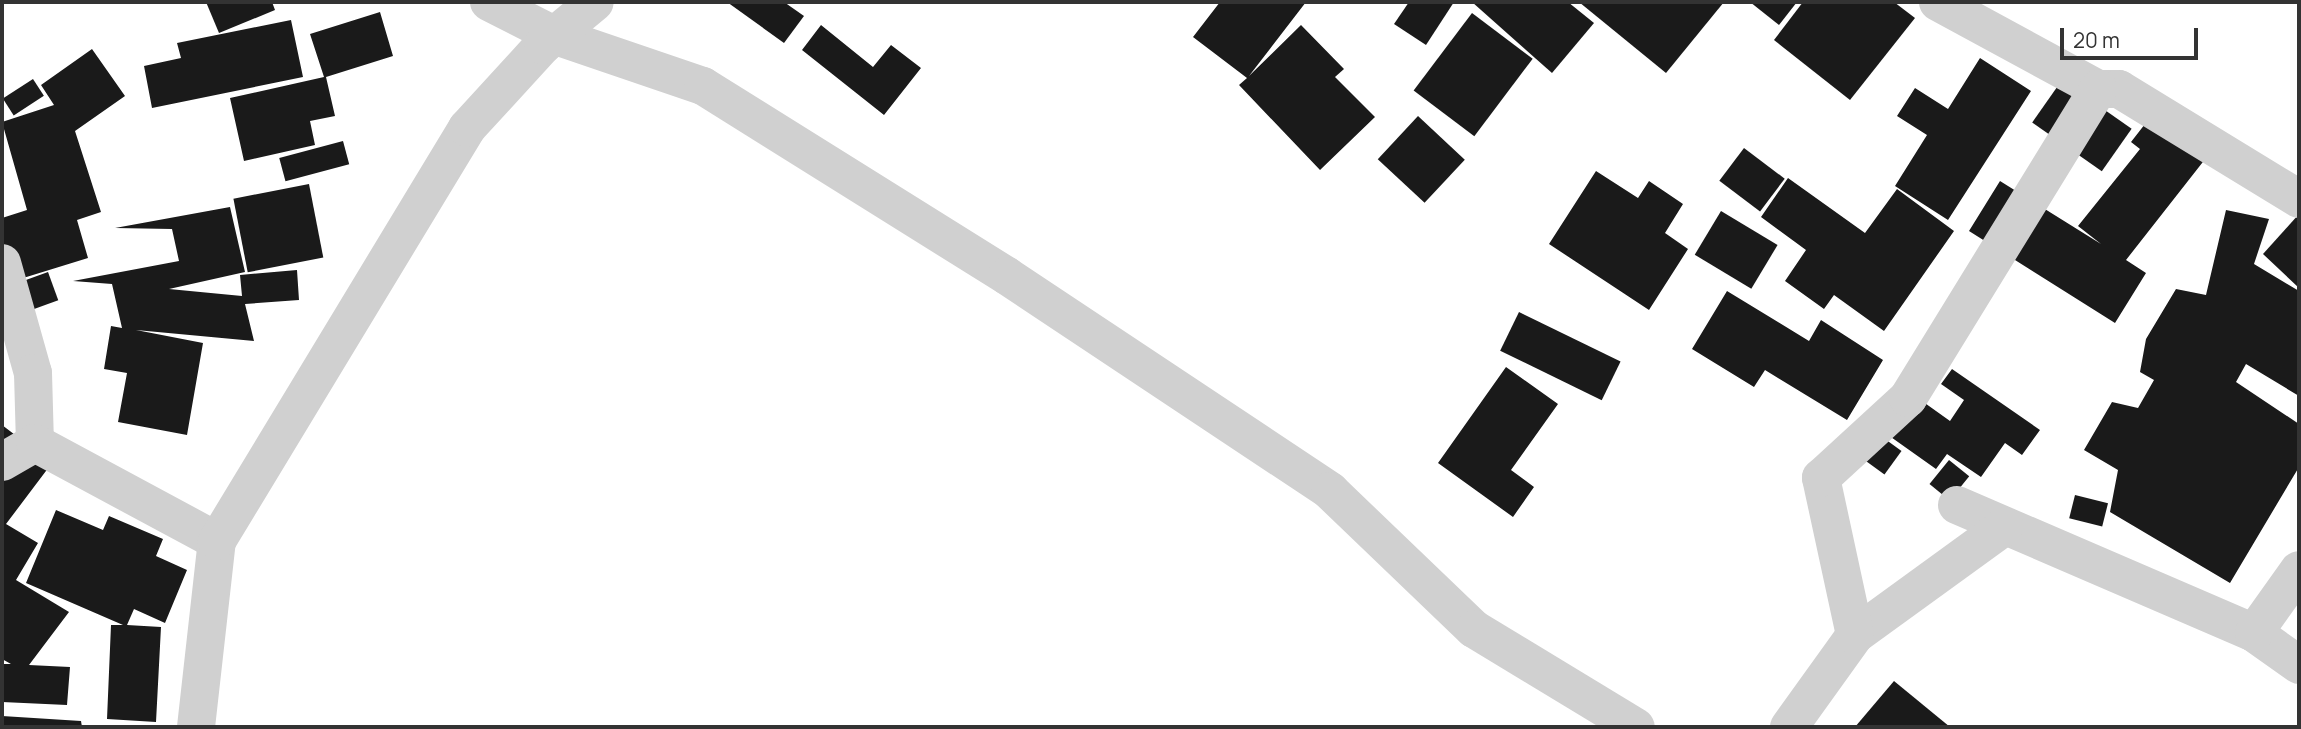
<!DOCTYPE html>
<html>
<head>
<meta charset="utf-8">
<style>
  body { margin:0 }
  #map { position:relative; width:2301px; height:729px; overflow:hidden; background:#fff; font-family:Manrope,sans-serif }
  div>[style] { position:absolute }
  .building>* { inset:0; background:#1a1a1a; transform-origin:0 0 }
  .minor>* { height:38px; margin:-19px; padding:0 19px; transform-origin:19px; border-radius:19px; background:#d0d0d0 }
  span { translate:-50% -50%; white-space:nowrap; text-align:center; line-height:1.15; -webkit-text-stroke:7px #fff; paint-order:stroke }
  .frame { position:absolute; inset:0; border:4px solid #333; pointer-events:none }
  .scale { position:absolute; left:2060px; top:28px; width:138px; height:32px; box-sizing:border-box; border:4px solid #333; border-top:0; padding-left:9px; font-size:21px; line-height:24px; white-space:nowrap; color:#333; -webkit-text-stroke:5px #fff; paint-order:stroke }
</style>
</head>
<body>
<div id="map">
  <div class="building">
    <div style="clip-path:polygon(206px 2px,272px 2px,275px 10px,219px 33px)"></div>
    <div style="clip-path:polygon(727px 2px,784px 2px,804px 16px,784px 43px)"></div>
    <div style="clip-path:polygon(1220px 2px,1306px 2px,1249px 76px,1301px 25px,1344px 69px,1335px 77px,1375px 117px,1320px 170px,1239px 85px,1247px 78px,1193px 37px)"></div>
    <div style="clip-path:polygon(1409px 2px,1454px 2px,1426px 45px,1394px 24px)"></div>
    <div style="clip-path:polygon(1472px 2px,1568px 2px,1594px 23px,1552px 73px)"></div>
    <div style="clip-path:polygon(1579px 2px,1724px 2px,1666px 73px)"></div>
    <div style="clip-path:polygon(1750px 2px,1797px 2px,1779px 25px)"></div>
    <div style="clip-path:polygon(1803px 2px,1894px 2px,1915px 18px,1850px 100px,1774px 40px)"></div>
    <div style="clip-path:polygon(380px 12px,393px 56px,326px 77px,335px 116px,310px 121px,315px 145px,244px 161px,230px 98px,324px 77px,310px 34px)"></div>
    <div style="left:1472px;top:13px;width:76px;height:97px;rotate:37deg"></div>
    <div style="clip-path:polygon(291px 20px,303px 77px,152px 108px,144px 66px,181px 58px,177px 43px)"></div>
    <div style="clip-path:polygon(821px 25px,873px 67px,891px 45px,921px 68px,884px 115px,802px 50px)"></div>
    <div style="clip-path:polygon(92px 49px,125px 96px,75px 131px,101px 212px,77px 220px,88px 258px,7px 283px,2px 218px,27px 210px,2px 122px,54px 105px,41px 85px)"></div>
    <div style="clip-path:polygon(1980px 58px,2031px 91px,1948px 220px,1895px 186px,1927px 135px,1897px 116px,1915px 88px,1948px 109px)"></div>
    <div style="left:33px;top:79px;width:20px;height:36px;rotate:57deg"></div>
    <div style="left:2062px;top:80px;width:85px;height:52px;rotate:35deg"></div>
    <div style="clip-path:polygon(2152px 115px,2206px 158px,2126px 260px,2146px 273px,2115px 323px,1969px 231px,2000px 181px,2101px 244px,2078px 226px,2140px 149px,2131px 142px)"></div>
    <div style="left:1418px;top:116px;width:64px;height:59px;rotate:43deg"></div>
    <div style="left:343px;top:141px;width:24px;height:66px;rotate:75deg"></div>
    <div style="left:1744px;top:148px;width:51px;height:41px;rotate:37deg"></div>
    <div style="clip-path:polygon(1596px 171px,1638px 198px,1649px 181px,1683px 204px,1665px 233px,1688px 249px,1649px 310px,1549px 244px)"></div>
    <div style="clip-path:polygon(1788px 178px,1865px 233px,1897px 189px,1954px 231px,1884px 331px,1834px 295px,1824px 309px,1785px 281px,1806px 250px,1761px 217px)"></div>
    <div style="left:309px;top:184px;width:75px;height:77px;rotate:79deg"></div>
    <div style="clip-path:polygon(230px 207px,245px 272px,169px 289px,242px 296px,240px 275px,297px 270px,299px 300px,245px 304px,254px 341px,136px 330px,203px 343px,187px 435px,118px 422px,127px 373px,104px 369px,111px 326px,122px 328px,112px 284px,73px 281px,179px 261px,172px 229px,115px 228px)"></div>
    <div style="clip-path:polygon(2226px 210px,2269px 219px,2254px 264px,2299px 291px,2299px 396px,2246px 364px,2236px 382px,2299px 424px,2299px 467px,2230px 583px,2110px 512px,2118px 470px,2084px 450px,2112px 402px,2138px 408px,2154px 380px,2140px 372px,2146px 339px,2176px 289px,2206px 295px)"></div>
    <div style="left:1721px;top:211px;width:66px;height:51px;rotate:31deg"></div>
    <div style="clip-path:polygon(2299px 214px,2299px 288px,2263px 254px)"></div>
    <div style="left:48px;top:272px;width:30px;height:47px;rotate:70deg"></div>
    <div style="clip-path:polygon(1727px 291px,1809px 341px,1821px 320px,1883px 360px,1847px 420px,1765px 370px,1754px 387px,1692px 349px)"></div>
    <div style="left:1519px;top:312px;width:113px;height:43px;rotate:26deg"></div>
    <div style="clip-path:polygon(1506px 367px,1558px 404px,1511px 470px,1534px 487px,1513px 517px,1438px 463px)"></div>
    <div style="clip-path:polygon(1952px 369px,2040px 430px,2022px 455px,2005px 443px,1981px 477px,1947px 454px,1936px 469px,1881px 430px,1908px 391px,1950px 421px,1964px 400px,1941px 384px)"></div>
    <div style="clip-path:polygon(2px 425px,52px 463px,6px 524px,38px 543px,16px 580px,69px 612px,29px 665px,70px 667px,67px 705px,2px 702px,2px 664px,11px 664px,2px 659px)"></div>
    <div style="left:1874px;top:431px;width:34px;height:29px;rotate:36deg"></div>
    <div style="left:1949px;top:460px;width:26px;height:31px;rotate:39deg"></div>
    <div style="left:2075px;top:495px;width:34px;height:24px;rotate:14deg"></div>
    <div style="clip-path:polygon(56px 510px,103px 530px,109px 516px,163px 539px,156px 556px,187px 570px,165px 623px,134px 609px,127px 625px,161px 627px,156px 722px,107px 719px,111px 625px,123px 625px,26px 583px)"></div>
    <div style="clip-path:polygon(1894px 681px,1950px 727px,1855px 727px)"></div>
    <div style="clip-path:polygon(2px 716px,81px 721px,82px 727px,2px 727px)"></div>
  </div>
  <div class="minor">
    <div style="left:489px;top:2px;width:75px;rotate:26.9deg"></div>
    <div style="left:556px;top:36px;width:155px;rotate:18.8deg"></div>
    <div style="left:703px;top:86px;width:358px;rotate:32deg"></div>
    <div style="left:1007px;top:276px;width:388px;rotate:33.6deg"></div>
    <div style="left:1330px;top:491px;width:199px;rotate:43.8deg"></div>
    <div style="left:1474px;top:629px;width:189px;rotate:31.2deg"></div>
    <div style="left:1938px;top:2px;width:182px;rotate:28.5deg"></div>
    <div style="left:2098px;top:89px;width:21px"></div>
    <div style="left:2119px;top:89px;width:211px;rotate:31.4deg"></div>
    <div style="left:2px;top:263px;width:114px;rotate:74.3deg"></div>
    <div style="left:33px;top:373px;width:70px;rotate:88.4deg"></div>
    <div style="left:35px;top:443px;width:38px;rotate:150deg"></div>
    <div style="left:35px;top:443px;width:207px;rotate:28.3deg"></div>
    <div style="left:1957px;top:505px;width:323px;rotate:23.3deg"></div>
    <div style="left:2254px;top:633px;width:55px;rotate:35.4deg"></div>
    <div style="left:2254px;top:633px;width:77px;rotate:-54.5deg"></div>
    <div style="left:1855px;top:635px;width:185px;rotate:-36deg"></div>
    <div style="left:196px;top:727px;width:187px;rotate:-83.6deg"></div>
    <div style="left:217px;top:541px;width:483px;rotate:-58.8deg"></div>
    <div style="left:467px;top:128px;width:113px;rotate:-47.5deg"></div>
    <div style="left:543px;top:45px;width:67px;rotate:-39.6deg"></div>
    <div style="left:1789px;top:727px;width:113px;rotate:-54.3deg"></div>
    <div style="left:1855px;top:635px;width:161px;rotate:-102.2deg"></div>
    <div style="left:1821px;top:478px;width:118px;rotate:-42.6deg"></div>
    <div style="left:1908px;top:398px;width:363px;rotate:-58.4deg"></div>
  </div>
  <div class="frame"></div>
  <div class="scale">20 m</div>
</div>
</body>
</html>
